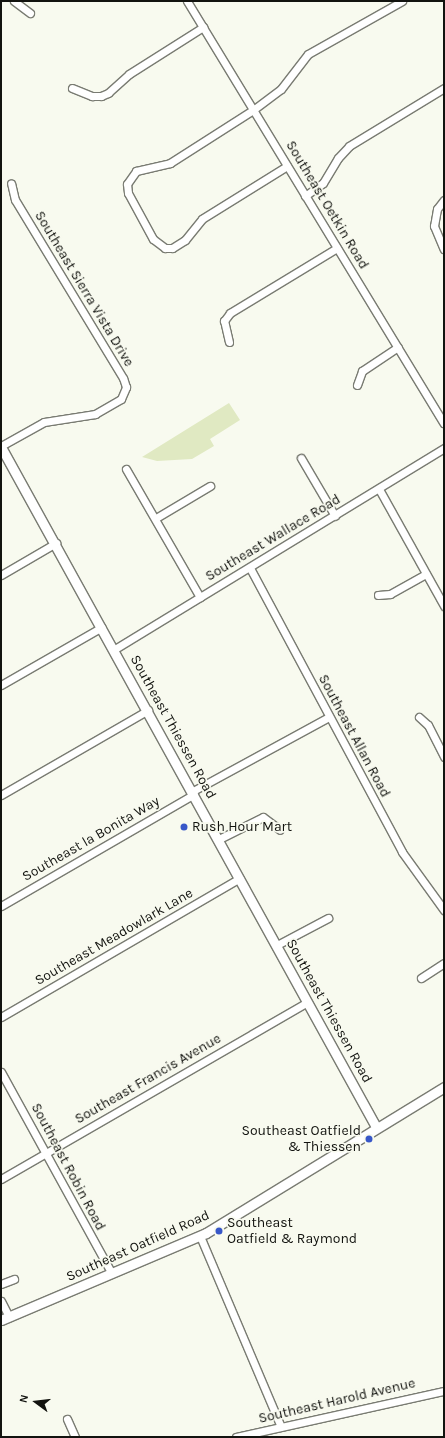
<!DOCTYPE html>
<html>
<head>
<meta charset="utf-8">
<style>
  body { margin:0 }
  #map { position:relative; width:445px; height:1438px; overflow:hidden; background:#f8faef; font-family:Karla,sans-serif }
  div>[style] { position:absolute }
  .green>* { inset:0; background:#e0e9c2 }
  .roads { filter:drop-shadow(1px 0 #797b72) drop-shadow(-1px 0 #797b72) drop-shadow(0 1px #797b72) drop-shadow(0 -1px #797b72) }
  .minor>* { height:7px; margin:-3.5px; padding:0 3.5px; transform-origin:3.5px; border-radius:3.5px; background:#fff }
  .major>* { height:9px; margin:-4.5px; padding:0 4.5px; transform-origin:4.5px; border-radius:4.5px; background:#fff }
  .dots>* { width:11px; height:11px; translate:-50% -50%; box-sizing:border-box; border:2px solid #f8faef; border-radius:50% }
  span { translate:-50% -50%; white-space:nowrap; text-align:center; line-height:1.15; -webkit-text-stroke:3.5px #f8faef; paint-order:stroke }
  .street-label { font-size:14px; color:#12130f }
  .poi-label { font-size:14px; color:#12130f }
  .left { translate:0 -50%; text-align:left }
  .right { translate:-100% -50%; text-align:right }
  .frame { position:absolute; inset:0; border:2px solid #12130f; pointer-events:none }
  .north { position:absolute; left:16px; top:1382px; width:40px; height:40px; -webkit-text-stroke:3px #f8faef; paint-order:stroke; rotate:285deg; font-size:11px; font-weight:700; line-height:16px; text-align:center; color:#12130f }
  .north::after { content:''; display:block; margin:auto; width:14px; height:18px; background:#12130f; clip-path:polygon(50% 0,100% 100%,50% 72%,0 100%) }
</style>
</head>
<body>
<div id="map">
  <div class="green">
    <div style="clip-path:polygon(229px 403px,240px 420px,210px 439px,214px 446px,192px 459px,157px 461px,142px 457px)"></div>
  </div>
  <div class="roads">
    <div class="minor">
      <div style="left:14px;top:1px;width:20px;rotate:37deg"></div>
      <div style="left:187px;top:1px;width:494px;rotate:58.7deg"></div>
      <div style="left:72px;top:88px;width:22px;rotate:22deg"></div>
      <div style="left:92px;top:96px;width:9px"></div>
      <div style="left:101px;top:96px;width:8px;rotate:-23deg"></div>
      <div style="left:108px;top:93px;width:28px;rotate:-42deg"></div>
      <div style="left:129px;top:74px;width:88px;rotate:-32.4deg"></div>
      <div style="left:287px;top:166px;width:100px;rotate:148.1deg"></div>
      <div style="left:202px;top:219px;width:27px;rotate:129deg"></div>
      <div style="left:185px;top:240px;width:15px;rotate:148deg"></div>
      <div style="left:172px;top:248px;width:7px;rotate:180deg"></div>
      <div style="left:165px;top:248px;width:15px;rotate:-143deg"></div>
      <div style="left:153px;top:239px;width:52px;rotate:-118.5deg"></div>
      <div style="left:128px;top:193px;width:9px;rotate:-96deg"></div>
      <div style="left:127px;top:184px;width:16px;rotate:-55deg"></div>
      <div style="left:136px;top:171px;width:35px;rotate:-13deg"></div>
      <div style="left:170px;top:163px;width:98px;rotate:-32.6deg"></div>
      <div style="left:253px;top:110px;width:35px;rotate:-37deg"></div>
      <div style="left:281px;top:89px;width:44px;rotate:-52.4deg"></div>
      <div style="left:308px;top:54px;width:108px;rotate:-29.4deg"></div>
      <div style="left:305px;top:196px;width:22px;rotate:-36deg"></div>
      <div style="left:323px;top:183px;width:29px;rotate:-59deg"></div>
      <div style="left:338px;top:158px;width:16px;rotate:-47deg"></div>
      <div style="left:349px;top:146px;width:111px;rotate:-31.4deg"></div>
      <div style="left:444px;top:200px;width:11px;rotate:128deg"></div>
      <div style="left:437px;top:209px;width:17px;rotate:100deg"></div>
      <div style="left:434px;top:226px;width:25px;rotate:67deg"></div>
      <div style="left:229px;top:342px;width:22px;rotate:-103deg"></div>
      <div style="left:224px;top:321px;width:10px;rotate:-53deg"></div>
      <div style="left:230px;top:313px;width:125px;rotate:-31.3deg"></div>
      <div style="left:357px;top:385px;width:15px;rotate:-70deg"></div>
      <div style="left:362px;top:371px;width:43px;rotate:-33.7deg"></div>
      <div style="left:1px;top:446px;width:49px;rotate:-29.2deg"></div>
      <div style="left:44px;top:422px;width:52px;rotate:-8.9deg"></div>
      <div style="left:95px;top:414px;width:30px;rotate:-30deg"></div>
      <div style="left:121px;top:399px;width:13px;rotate:-67deg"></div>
      <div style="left:126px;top:387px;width:9px;rotate:-108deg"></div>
      <div style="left:123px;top:378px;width:208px;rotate:-121.2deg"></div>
      <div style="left:15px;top:200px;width:17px;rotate:-103deg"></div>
      <div style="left:301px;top:458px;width:67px;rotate:59.6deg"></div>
      <div style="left:126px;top:469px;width:148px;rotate:60deg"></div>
      <div style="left:379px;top:489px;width:134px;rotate:60.9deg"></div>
      <div style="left:156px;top:518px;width:63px;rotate:-30.7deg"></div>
      <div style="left:250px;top:568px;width:322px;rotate:61.8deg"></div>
      <div style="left:402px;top:852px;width:72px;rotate:54.1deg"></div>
      <div style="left:1px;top:575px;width:64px;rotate:-30.2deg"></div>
      <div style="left:378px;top:595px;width:12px;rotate:-5deg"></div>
      <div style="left:390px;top:594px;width:41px;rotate:-29.1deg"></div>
      <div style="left:115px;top:649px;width:386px;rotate:-31.4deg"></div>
      <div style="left:1px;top:685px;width:116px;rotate:-29.9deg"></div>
      <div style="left:419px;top:717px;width:12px;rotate:42deg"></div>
      <div style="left:428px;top:725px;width:36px;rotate:63deg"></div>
      <div style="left:193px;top:791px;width:155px;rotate:-28.6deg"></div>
      <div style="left:1px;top:795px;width:170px;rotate:-30deg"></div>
      <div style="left:219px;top:839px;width:49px;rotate:-26.6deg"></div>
      <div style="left:263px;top:817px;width:21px;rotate:37deg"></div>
      <div style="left:1px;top:906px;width:223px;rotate:-30.1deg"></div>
      <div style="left:277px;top:945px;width:58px;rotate:-27.9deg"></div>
      <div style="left:421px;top:978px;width:27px;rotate:-33deg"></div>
      <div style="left:1px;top:1017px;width:276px;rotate:-30.2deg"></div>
      <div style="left:1px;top:1072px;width:230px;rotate:61.2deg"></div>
      <div style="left:1px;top:1179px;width:354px;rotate:-30deg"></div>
      <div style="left:200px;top:1236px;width:207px;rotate:67deg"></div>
      <div style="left:1px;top:1284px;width:14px;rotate:-21deg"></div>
      <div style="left:1px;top:1301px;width:18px;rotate:63deg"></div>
      <div style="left:67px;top:1419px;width:20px;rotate:66deg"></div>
      <div style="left:236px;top:1437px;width:213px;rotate:-12.5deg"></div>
    </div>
    <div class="major">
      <div style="left:1px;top:447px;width:777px;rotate:61.12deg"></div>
      <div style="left:1px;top:1320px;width:223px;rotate:-23deg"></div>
      <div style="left:206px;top:1233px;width:279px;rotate:-31.5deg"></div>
    </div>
  </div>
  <div class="dots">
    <div style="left:184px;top:827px;background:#3857c8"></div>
    <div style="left:369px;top:1139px;background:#3857c8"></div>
    <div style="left:219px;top:1231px;background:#3857c8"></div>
  </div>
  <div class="street-label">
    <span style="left:327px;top:205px;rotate:59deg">Southeast Oetkin Road</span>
    <span style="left:84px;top:289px;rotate:59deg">Southeast Sierra Vista Drive</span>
    <span style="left:273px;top:538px;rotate:-31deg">Southeast Wallace Road</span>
    <span style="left:173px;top:727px;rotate:61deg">Southeast Thiessen Road</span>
    <span style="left:354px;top:736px;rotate:62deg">Southeast Allan Road</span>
    <span style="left:91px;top:839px;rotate:-30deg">Southeast la Bonita Way</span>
    <span style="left:114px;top:937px;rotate:-30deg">Southeast Meadowlark Lane</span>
    <span style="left:329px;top:1011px;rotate:61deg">Southeast Thiessen Road</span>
    <span style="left:148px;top:1079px;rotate:-30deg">Southeast Francis Avenue</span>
    <span style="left:68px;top:1167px;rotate:62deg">Southeast Robin Road</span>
    <span style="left:138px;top:1246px;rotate:-24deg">Southeast Oatfield Road</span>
    <span style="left:337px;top:1401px;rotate:-13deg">Southeast Harold Avenue</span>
  </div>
  <div class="poi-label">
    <span class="left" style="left:192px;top:827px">Rush Hour Mart</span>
    <span class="right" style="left:361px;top:1139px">Southeast Oatfield<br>&amp; Thiessen</span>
    <span class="left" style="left:227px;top:1231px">Southeast<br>Oatfield &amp; Raymond</span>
  </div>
  <div class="frame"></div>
  <div class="north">N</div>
</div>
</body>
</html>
